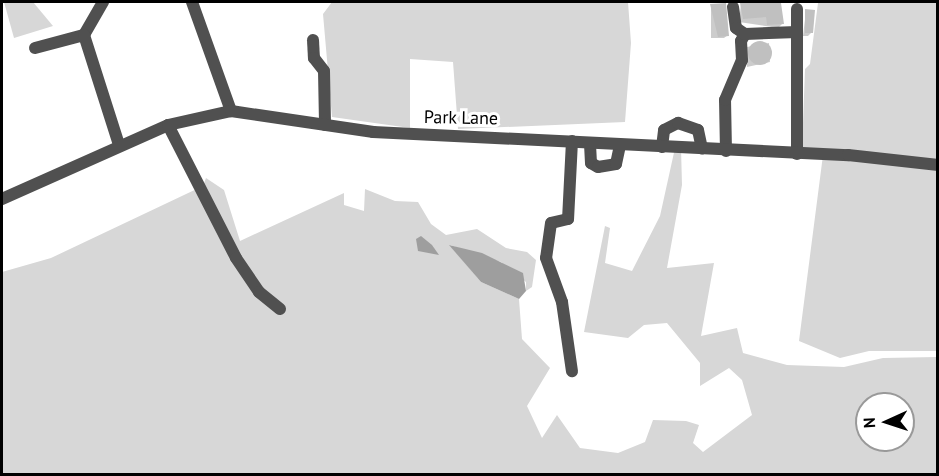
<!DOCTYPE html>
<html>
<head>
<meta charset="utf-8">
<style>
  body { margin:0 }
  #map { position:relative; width:939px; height:476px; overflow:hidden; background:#fff; font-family:"PT Sans",sans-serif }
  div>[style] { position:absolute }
  .green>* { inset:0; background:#d7d7d7 }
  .water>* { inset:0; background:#9e9e9e }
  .shadow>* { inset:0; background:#0003 }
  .building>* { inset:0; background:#c0c0c0 }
  .round { border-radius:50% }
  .minor>* { height:12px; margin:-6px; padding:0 6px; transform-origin:6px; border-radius:6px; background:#505050 }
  span { translate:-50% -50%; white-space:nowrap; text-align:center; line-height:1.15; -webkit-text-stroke:6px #fff; paint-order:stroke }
  .street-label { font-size:18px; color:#000 }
  .frame { position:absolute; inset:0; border:3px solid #000; pointer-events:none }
  .north { position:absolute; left:855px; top:392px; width:60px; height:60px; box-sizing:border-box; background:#fff; border:2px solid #999; border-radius:50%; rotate:267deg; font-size:16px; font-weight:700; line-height:24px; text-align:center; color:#000 }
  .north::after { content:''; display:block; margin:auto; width:21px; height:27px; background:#000; clip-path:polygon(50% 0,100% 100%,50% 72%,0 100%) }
</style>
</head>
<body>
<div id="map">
  <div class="green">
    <div style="clip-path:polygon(4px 2px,33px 2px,53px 26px,14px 38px)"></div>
    <div style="clip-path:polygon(332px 2px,628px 2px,631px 43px,625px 122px,458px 129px,453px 62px,410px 59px,410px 128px,332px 117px,323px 14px)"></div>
    <div style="clip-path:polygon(937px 2px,937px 351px,869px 351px,840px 358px,799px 341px,823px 155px,802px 150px,805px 69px,810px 64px,818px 3px)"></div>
    <div style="clip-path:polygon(evenodd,675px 148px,681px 148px,682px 185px,667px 268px,714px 263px,701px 336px,737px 328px,743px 353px,787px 365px,844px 367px,883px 358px,937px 357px,937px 474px,2px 474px,2px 272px,51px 258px,203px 186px,206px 178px,224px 190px,240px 241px,344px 193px,344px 205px,364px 211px,365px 189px,395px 201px,418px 202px,431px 224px,446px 235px,477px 229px,506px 248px,527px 252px,536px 260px,532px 287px,526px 291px,526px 282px,501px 262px,450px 245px,481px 282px,519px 299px,522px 339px,550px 368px,527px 406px,542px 438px,557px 415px,580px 448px,618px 453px,645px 442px,653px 420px,686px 421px,699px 425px,693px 443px,703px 452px,752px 415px,742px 380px,729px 368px,700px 386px,700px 363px,667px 323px,644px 325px,628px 338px,584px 332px,605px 226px,610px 228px,605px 263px,632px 271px,660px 216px,675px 148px,867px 404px,903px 404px,903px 440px,867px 440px,867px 404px)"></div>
  </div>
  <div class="water">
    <div style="clip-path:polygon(421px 236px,432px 245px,439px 255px,418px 251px,416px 239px)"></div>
    <div style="clip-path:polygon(449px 245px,482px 253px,523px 273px,526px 291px,519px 299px,481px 282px)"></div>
  </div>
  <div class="shadow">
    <div style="clip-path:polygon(741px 4px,782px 24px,778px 28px,739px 22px)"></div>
    <div style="clip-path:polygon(711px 6px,728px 35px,724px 38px,711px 38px)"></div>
    <div style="clip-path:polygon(806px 11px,811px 33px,808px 36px,803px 36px)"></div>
    <div style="clip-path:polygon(769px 43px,770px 62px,747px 67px,747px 47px)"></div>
  </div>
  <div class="building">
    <div style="clip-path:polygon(763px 2px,781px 3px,784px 24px,767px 25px,766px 17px,743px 19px,740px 3px)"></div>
    <div style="clip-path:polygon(726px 3px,729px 36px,718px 37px,710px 4px)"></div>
    <div style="clip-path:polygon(805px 9px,815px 10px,813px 33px,805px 33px)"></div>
    <div class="round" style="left:748px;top:41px;width:24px;height:24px"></div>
  </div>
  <div class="minor">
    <div style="left:192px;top:2px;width:116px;rotate:70.3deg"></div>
    <div style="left:733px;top:7px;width:21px;rotate:82deg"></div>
    <div style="left:736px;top:28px;width:11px;rotate:34deg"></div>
    <div style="left:84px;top:35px;width:38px;rotate:-60deg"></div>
    <div style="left:313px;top:40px;width:18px;rotate:87deg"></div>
    <div style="left:314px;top:58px;width:16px;rotate:52deg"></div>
    <div style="left:324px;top:71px;width:54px;rotate:88.9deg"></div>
    <div style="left:35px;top:48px;width:51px;rotate:-14.9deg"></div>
    <div style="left:84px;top:35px;width:115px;rotate:72.3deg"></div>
    <div style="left:168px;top:125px;width:149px;rotate:62.9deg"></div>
    <div style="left:236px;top:258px;width:41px;rotate:55.9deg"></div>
    <div style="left:259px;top:292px;width:27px;rotate:39deg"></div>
    <div style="left:572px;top:141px;width:78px;rotate:92.9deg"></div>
    <div style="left:568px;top:219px;width:17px;rotate:167deg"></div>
    <div style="left:551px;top:223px;width:35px;rotate:98deg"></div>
    <div style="left:546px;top:258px;width:47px;rotate:70deg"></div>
    <div style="left:562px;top:302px;width:70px;rotate:81.8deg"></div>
    <div style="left:590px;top:144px;width:19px;rotate:87deg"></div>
    <div style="left:591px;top:163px;width:8px;rotate:30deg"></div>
    <div style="left:598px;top:167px;width:18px;rotate:-9deg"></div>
    <div style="left:616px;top:164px;width:19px;rotate:-78deg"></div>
    <div style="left:662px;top:147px;width:17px;rotate:-83deg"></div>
    <div style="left:664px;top:130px;width:16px;rotate:-27deg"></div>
    <div style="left:678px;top:123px;width:21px;rotate:19deg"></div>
    <div style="left:698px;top:130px;width:19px;rotate:78deg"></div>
    <div style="left:726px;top:151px;width:51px;rotate:-91.1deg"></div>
    <div style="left:725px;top:100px;width:43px;rotate:-67deg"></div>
    <div style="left:742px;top:60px;width:19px;rotate:-93deg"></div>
    <div style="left:741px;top:41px;width:8px;rotate:-60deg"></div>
    <div style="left:745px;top:34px;width:52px;rotate:-2.2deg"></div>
    <div style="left:797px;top:154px;width:145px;rotate:-90deg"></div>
    <div style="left:2px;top:199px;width:182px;rotate:-24deg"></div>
    <div style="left:168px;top:125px;width:65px;rotate:-12.5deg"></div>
    <div style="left:231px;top:111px;width:144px;rotate:8.4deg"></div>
    <div style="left:373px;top:132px;width:476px;rotate:2.8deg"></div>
    <div style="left:848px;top:155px;width:91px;rotate:6.3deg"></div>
  </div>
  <div class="street-label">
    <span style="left:461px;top:118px;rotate:1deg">Park Lane</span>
  </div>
  <div class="frame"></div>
  <div class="north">N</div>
</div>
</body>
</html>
